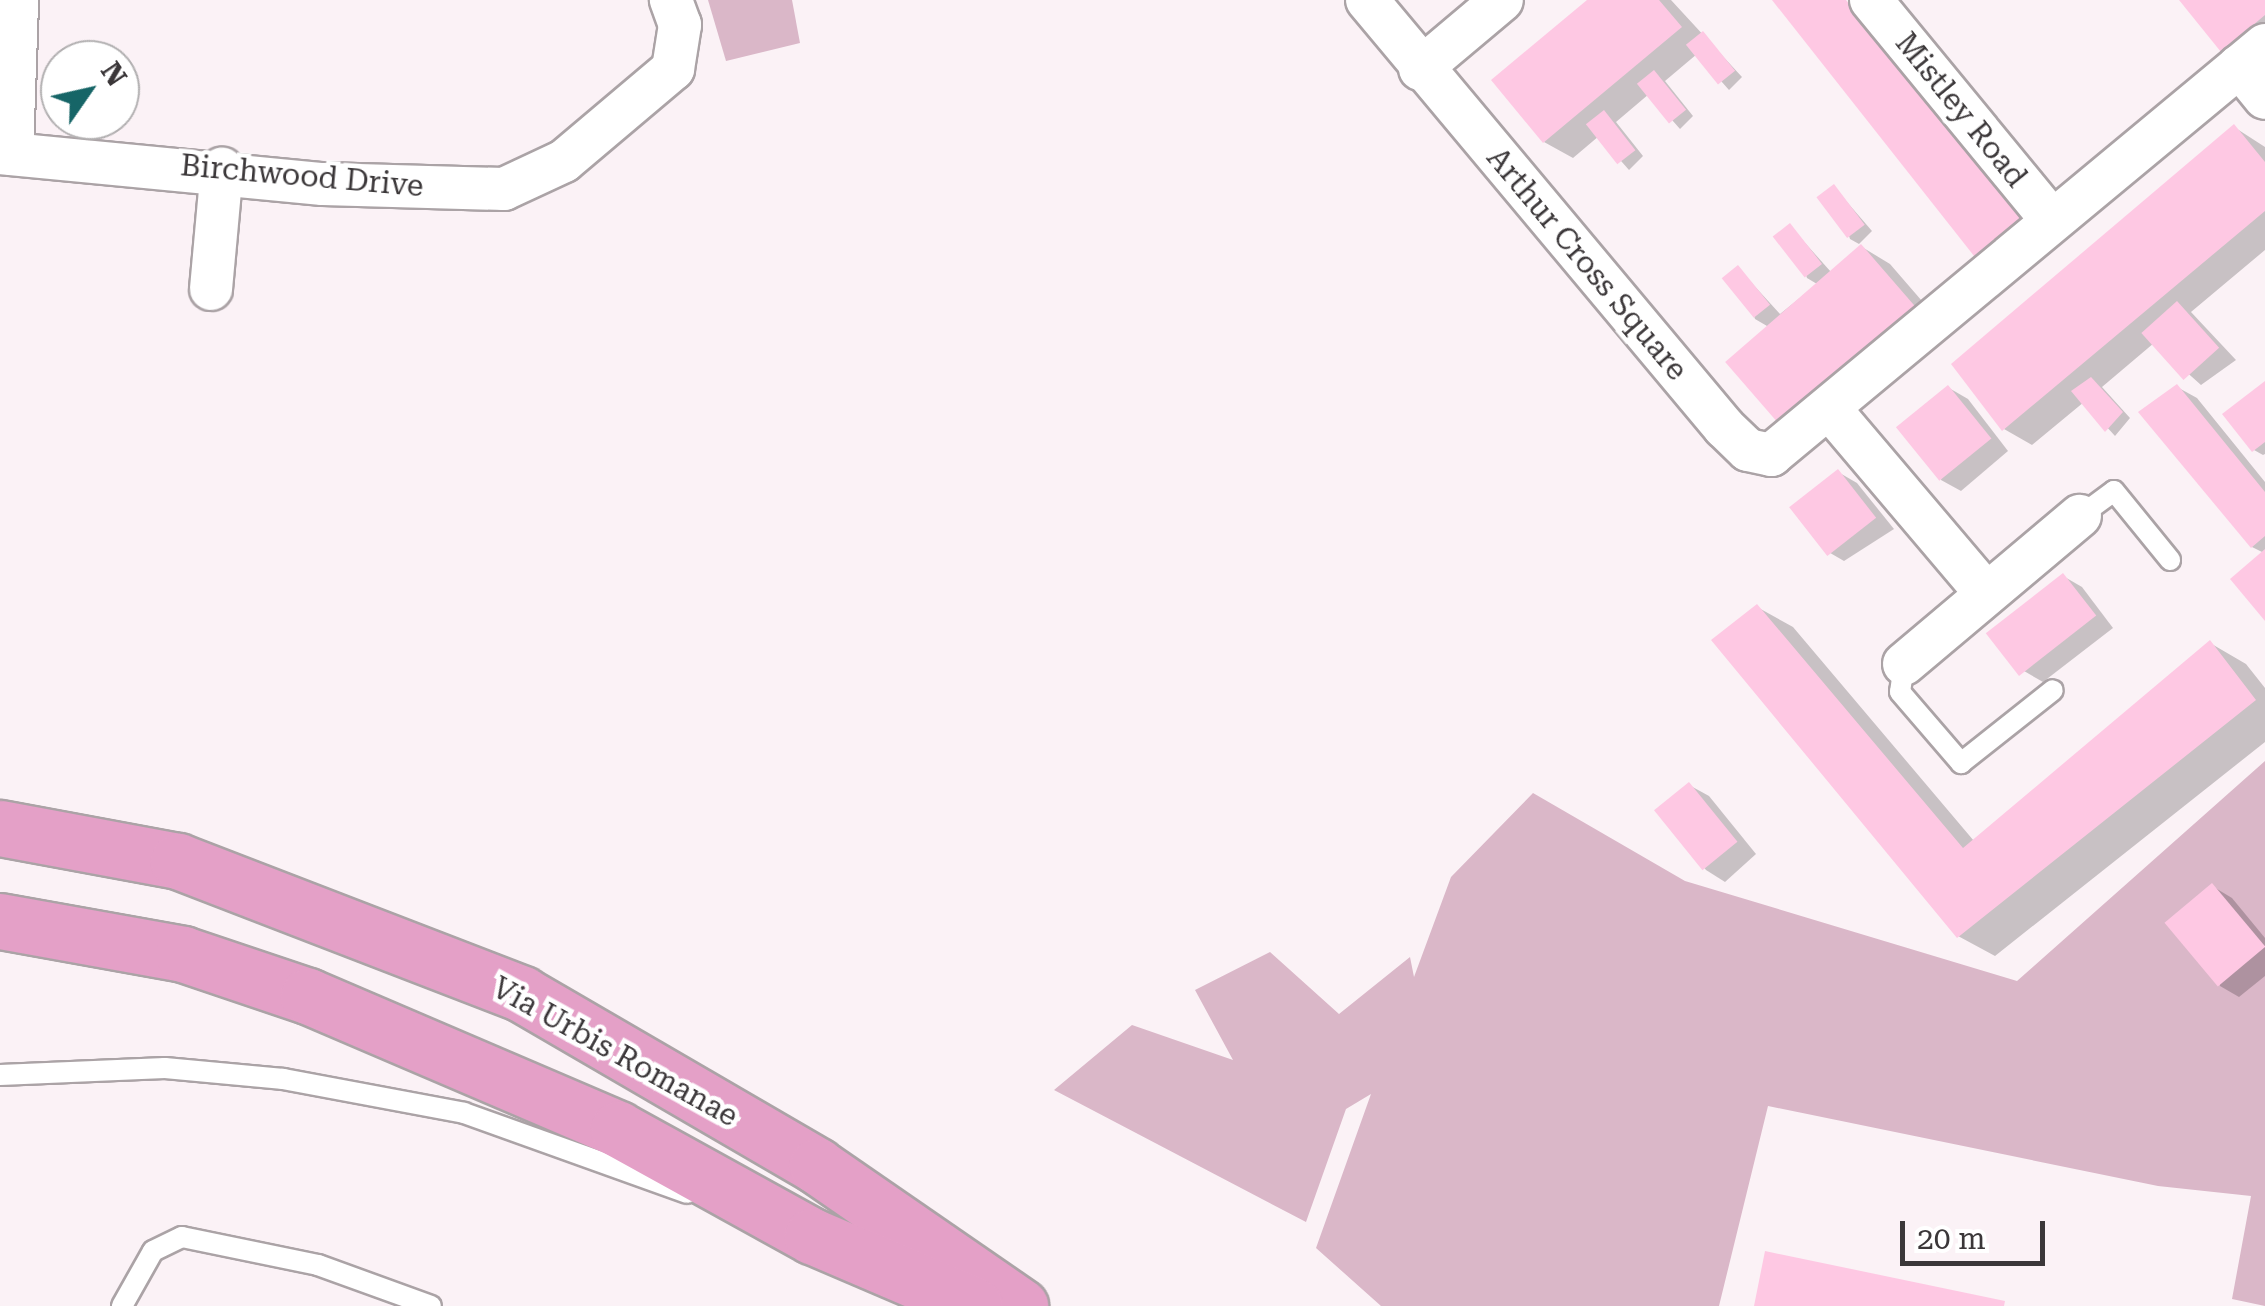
<!DOCTYPE html>
<html>
<head>
<meta charset="utf-8">
<style>
  body { margin:0 }
  #map { position:relative; width:2265px; height:1306px; overflow:hidden; background:#fbf2f6; font-family:"Roboto Serif",serif }
  div>[style] { position:absolute }
  .green>* { inset:0; background:#dab7c8 }
  .shadow>* { inset:0; background:#0003 }
  .building>* { inset:0; background:#fec8e3; transform-origin:0 0 }
  .roads { filter:drop-shadow(2px 0 #aba3a6) drop-shadow(-2px 0 #aba3a6) drop-shadow(0 2px #aba3a6) drop-shadow(0 -2px #aba3a6) }
  .service>* { height:20px; margin:-10px; padding:0 10px; transform-origin:10px; border-radius:10px; background:#fff }
  .minor>* { height:42px; margin:-21px; padding:0 21px; transform-origin:21px; border-radius:21px; background:#fff }
  .primary>* { height:55px; margin:-27.5px; padding:0 27.5px; transform-origin:27.5px; border-radius:27.5px; background:#e4a0c7 }
  span { translate:-50% -50%; white-space:nowrap; text-align:center; line-height:1.15; -webkit-text-stroke:9px #fff; paint-order:stroke }
  .street-label { font-size:30px; color:#3b3739 }
  .north { position:absolute; left:40px; top:40px; width:100px; height:100px; box-sizing:border-box; background:#fff; border:2px solid #b1afb0; border-radius:50%; rotate:56deg; font-size:28px; font-weight:700; line-height:40px; text-align:center; color:#3b3739 }
  .north::after { content:''; display:block; margin:auto; width:35px; height:45px; background:#166567; clip-path:polygon(50% 0,100% 100%,50% 72%,0 100%) }
  .scale { position:absolute; left:1900px; top:1221px; width:145px; height:45px; box-sizing:border-box; border:5px solid #3b3739; border-top:0; padding-left:12px; font-size:30px; line-height:35px; white-space:nowrap; color:#3b3739; -webkit-text-stroke:8px #fff; paint-order:stroke }
</style>
</head>
<body>
<div id="map">
  <div class="green">
    <div style="clip-path:polygon(708px 0,792px 0,800px 43px,726px 61px)"></div>
    <div style="clip-path:polygon(2265px 761px,2265px 1306px,2232px 1299px,2251px 1196px,2158px 1186px,1768px 1106px,1719px 1306px,1381px 1306px,1316px 1248px,1371px 1094px,1346px 1109px,1306px 1222px,1054px 1090px,1132px 1025px,1233px 1060px,1195px 990px,1270px 952px,1339px 1014px,1410px 957px,1414px 977px,1451px 877px,1533px 793px,1685px 881px,2017px 981px)"></div>
  </div>
  <div class="shadow">
    <div style="clip-path:polygon(1591px 0,1671px 0,1742px 77px,1729px 90px,1697px 54px,1665px 81px,1693px 116px,1680px 129px,1649px 94px,1616px 122px,1643px 156px,1629px 170px,1599px 136px,1573px 158px,1544px 142px)"></div>
    <div style="clip-path:polygon(2182px 0,2265px 0,2265px 55px,2251px 66px,2223px 50px)"></div>
    <div style="clip-path:polygon(2234px 127px,2265px 147px,2265px 250px,2191px 312px,2236px 360px,2201px 385px,2154px 343px,2102px 387px,2130px 418px,2115px 436px,2084px 402px,2032px 445px,2004px 429px)"></div>
    <div style="clip-path:polygon(1834px 187px,1872px 231px,1859px 244px,1850px 239px)"></div>
    <div style="clip-path:polygon(1790px 226px,1831px 272px,1862px 247px,1890px 264px,1941px 323px,1804px 437px,1776px 421px,1767px 326px,1755px 319px,1738px 268px,1780px 314px,1817px 284px,1807px 278px)"></div>
    <div style="clip-path:polygon(2265px 385px,2265px 454px,2263px 455px,2254px 450px)"></div>
    <div style="clip-path:polygon(2177px 387px,2197px 398px,2265px 482px,2265px 617px,2264px 553px,2252px 547px)"></div>
    <div style="clip-path:polygon(1949px 388px,1968px 399px,2008px 451px,1961px 491px,1941px 480px)"></div>
    <div style="clip-path:polygon(1838px 472px,1857px 483px,1894px 529px,1844px 561px,1825px 550px)"></div>
    <div style="clip-path:polygon(2063px 576px,2082px 587px,2113px 628px,2043px 682px,2024px 671px)"></div>
    <div style="clip-path:polygon(1757px 607px,1793px 627px,1974px 841px,2210px 643px,2246px 664px,2265px 688px,2265px 742px,1995px 956px,1958px 936px)"></div>
    <div style="clip-path:polygon(1689px 785px,1709px 796px,1756px 854px,1725px 882px,1706px 870px,1658px 811px)"></div>
    <div style="clip-path:polygon(2212px 886px,2232px 898px,2265px 938px,2265px 976px,2239px 997px,2220px 986px)"></div>
  </div>
  <div class="building">
    <div style="clip-path:polygon(1587px 0,1659px 0,1682px 27px,1543px 143px,1491px 80px)"></div>
    <div style="clip-path:polygon(1772px 0,1846px 0,2025px 220px,1978px 261px)"></div>
    <div style="clip-path:polygon(2179px 0,2265px 0,2265px 15px,2221px 52px)"></div>
    <div style="left:1703px;top:31px;width:51px;height:22px;rotate:51deg"></div>
    <div style="left:1654px;top:70px;width:51px;height:22px;rotate:51deg"></div>
    <div style="left:1604px;top:110px;width:51px;height:23px;rotate:52deg"></div>
    <div style="clip-path:polygon(2234px 124px,2265px 162px,2265px 211px,2002px 431px,1951px 364px)"></div>
    <div style="left:1834px;top:184px;width:51px;height:22px;rotate:53deg"></div>
    <div style="left:1790px;top:223px;width:52px;height:22px;rotate:52deg"></div>
    <div style="left:1861px;top:244px;width:82px;height:180px;rotate:49deg"></div>
    <div style="left:1738px;top:265px;width:51px;height:21px;rotate:51deg"></div>
    <div style="left:2177px;top:301px;width:63px;height:48px;rotate:48deg"></div>
    <div style="clip-path:polygon(2091px 377px,2123px 412px,2105px 432px,2071px 391px)"></div>
    <div style="clip-path:polygon(2265px 381px,2265px 442px,2252px 452px,2222px 414px)"></div>
    <div style="clip-path:polygon(2177px 384px,2265px 492px,2265px 536px,2251px 548px,2138px 412px)"></div>
    <div style="left:1948px;top:385px;width:69px;height:67px;rotate:51deg"></div>
    <div style="left:1838px;top:469px;width:62px;height:62px;rotate:52deg"></div>
    <div style="clip-path:polygon(2265px 549px,2265px 621px,2230px 579px)"></div>
    <div style="left:2063px;top:573px;width:54px;height:98px;rotate:52deg"></div>
    <div style="clip-path:polygon(1757px 604px,1963px 848px,2210px 640px,2256px 700px,1957px 938px,1711px 640px)"></div>
    <div style="left:1689px;top:782px;width:77px;height:45px;rotate:51deg"></div>
    <div style="left:2212px;top:883px;width:83px;height:62px;rotate:50deg"></div>
    <div style="clip-path:polygon(1765px 1251px,2005px 1301px,2004px 1306px,1754px 1306px)"></div>
  </div>
  <div class="roads">
    <div class="service">
      <div style="left:2080px;top:516px;width:42px;rotate:-36.3deg"></div>
      <div style="left:2114px;top:491px;width:89px;rotate:50.9deg"></div>
      <div style="left:1904px;top:664px;width:28px;rotate:98deg"></div>
      <div style="left:1900px;top:692px;width:94px;rotate:49.3deg"></div>
      <div style="left:1961px;top:763px;width:117px;rotate:-38.4deg"></div>
      <div style="left:0;top:1075px;width:165px;rotate:-2.4deg"></div>
      <div style="left:165px;top:1068px;width:119px;rotate:5.3deg"></div>
      <div style="left:283px;top:1079px;width:184px;rotate:10.6deg"></div>
      <div style="left:464px;top:1113px;width:237px;rotate:19.7deg"></div>
      <div style="left:122px;top:1306px;width:63px;rotate:-60.6deg"></div>
      <div style="left:153px;top:1251px;width:32px;rotate:-26deg"></div>
      <div style="left:182px;top:1237px;width:139px;rotate:11.6deg"></div>
      <div style="left:318px;top:1265px;width:120px;rotate:19.9deg"></div>
    </div>
    <div class="minor">
      <div style="left:1367px;top:0;width:557px;rotate:50.1deg"></div>
      <div style="left:1724px;top:427px;width:33px;rotate:44deg"></div>
      <div style="left:1748px;top:450px;width:24px;rotate:12deg"></div>
      <div style="left:1771px;top:455px;width:642px;rotate:-39.69deg"></div>
      <div style="left:1871px;top:0;width:285px;rotate:50.6deg"></div>
      <div style="left:2239px;top:66px;width:41px;rotate:50.9deg"></div>
      <div style="left:1420px;top:69px;width:107px;rotate:-40.1deg"></div>
      <div style="left:0;top:153px;width:324px;rotate:5.5deg"></div>
      <div style="left:323px;top:184px;width:181px;rotate:1.6deg"></div>
      <div style="left:504px;top:189px;width:66px;rotate:-25deg"></div>
      <div style="left:564px;top:161px;width:143px;rotate:-40.2deg"></div>
      <div style="left:673px;top:69px;width:45px;rotate:-81deg"></div>
      <div style="left:680px;top:25px;width:27px;rotate:-110deg"></div>
      <div style="left:12px;top:154px;width:154px;rotate:-88.1deg"></div>
      <div style="left:211px;top:289px;width:121px;rotate:-84.8deg"></div>
      <div style="left:1829px;top:408px;width:241px;rotate:49.7deg"></div>
      <div style="left:1904px;top:664px;width:230px;rotate:-40.1deg"></div>
    </div>
    <div class="primary">
      <div style="left:0;top:828px;width:181px;rotate:10.5deg"></div>
      <div style="left:178px;top:861px;width:369px;rotate:21.1deg"></div>
      <div style="left:522px;top:994px;width:341px;rotate:30.2deg"></div>
      <div style="left:817px;top:1166px;width:247px;rotate:34.6deg"></div>
      <div style="left:0;top:921px;width:186px;rotate:10.2deg"></div>
      <div style="left:183px;top:954px;width:132px;rotate:18.6deg"></div>
      <div style="left:308px;top:996px;width:337px;rotate:23.2deg"></div>
      <div style="left:618px;top:1129px;width:222px;rotate:28.9deg"></div>
      <div style="left:812px;top:1236px;width:177px;rotate:23.2deg"></div>
    </div>
  </div>
  <div class="street-label">
    <span style="left:1961px;top:110px;rotate:51deg">Mistley Road</span>
    <span style="left:302px;top:176px;rotate:5deg">Birchwood Drive</span>
    <span style="left:1587px;top:264px;rotate:50deg">Arthur Cross Square</span>
    <span style="left:615px;top:1052px;rotate:29deg">Via Urbis Romanae</span>
  </div>
  <div class="north">N</div>
  <div class="scale">20 m</div>
</div>
</body>
</html>
